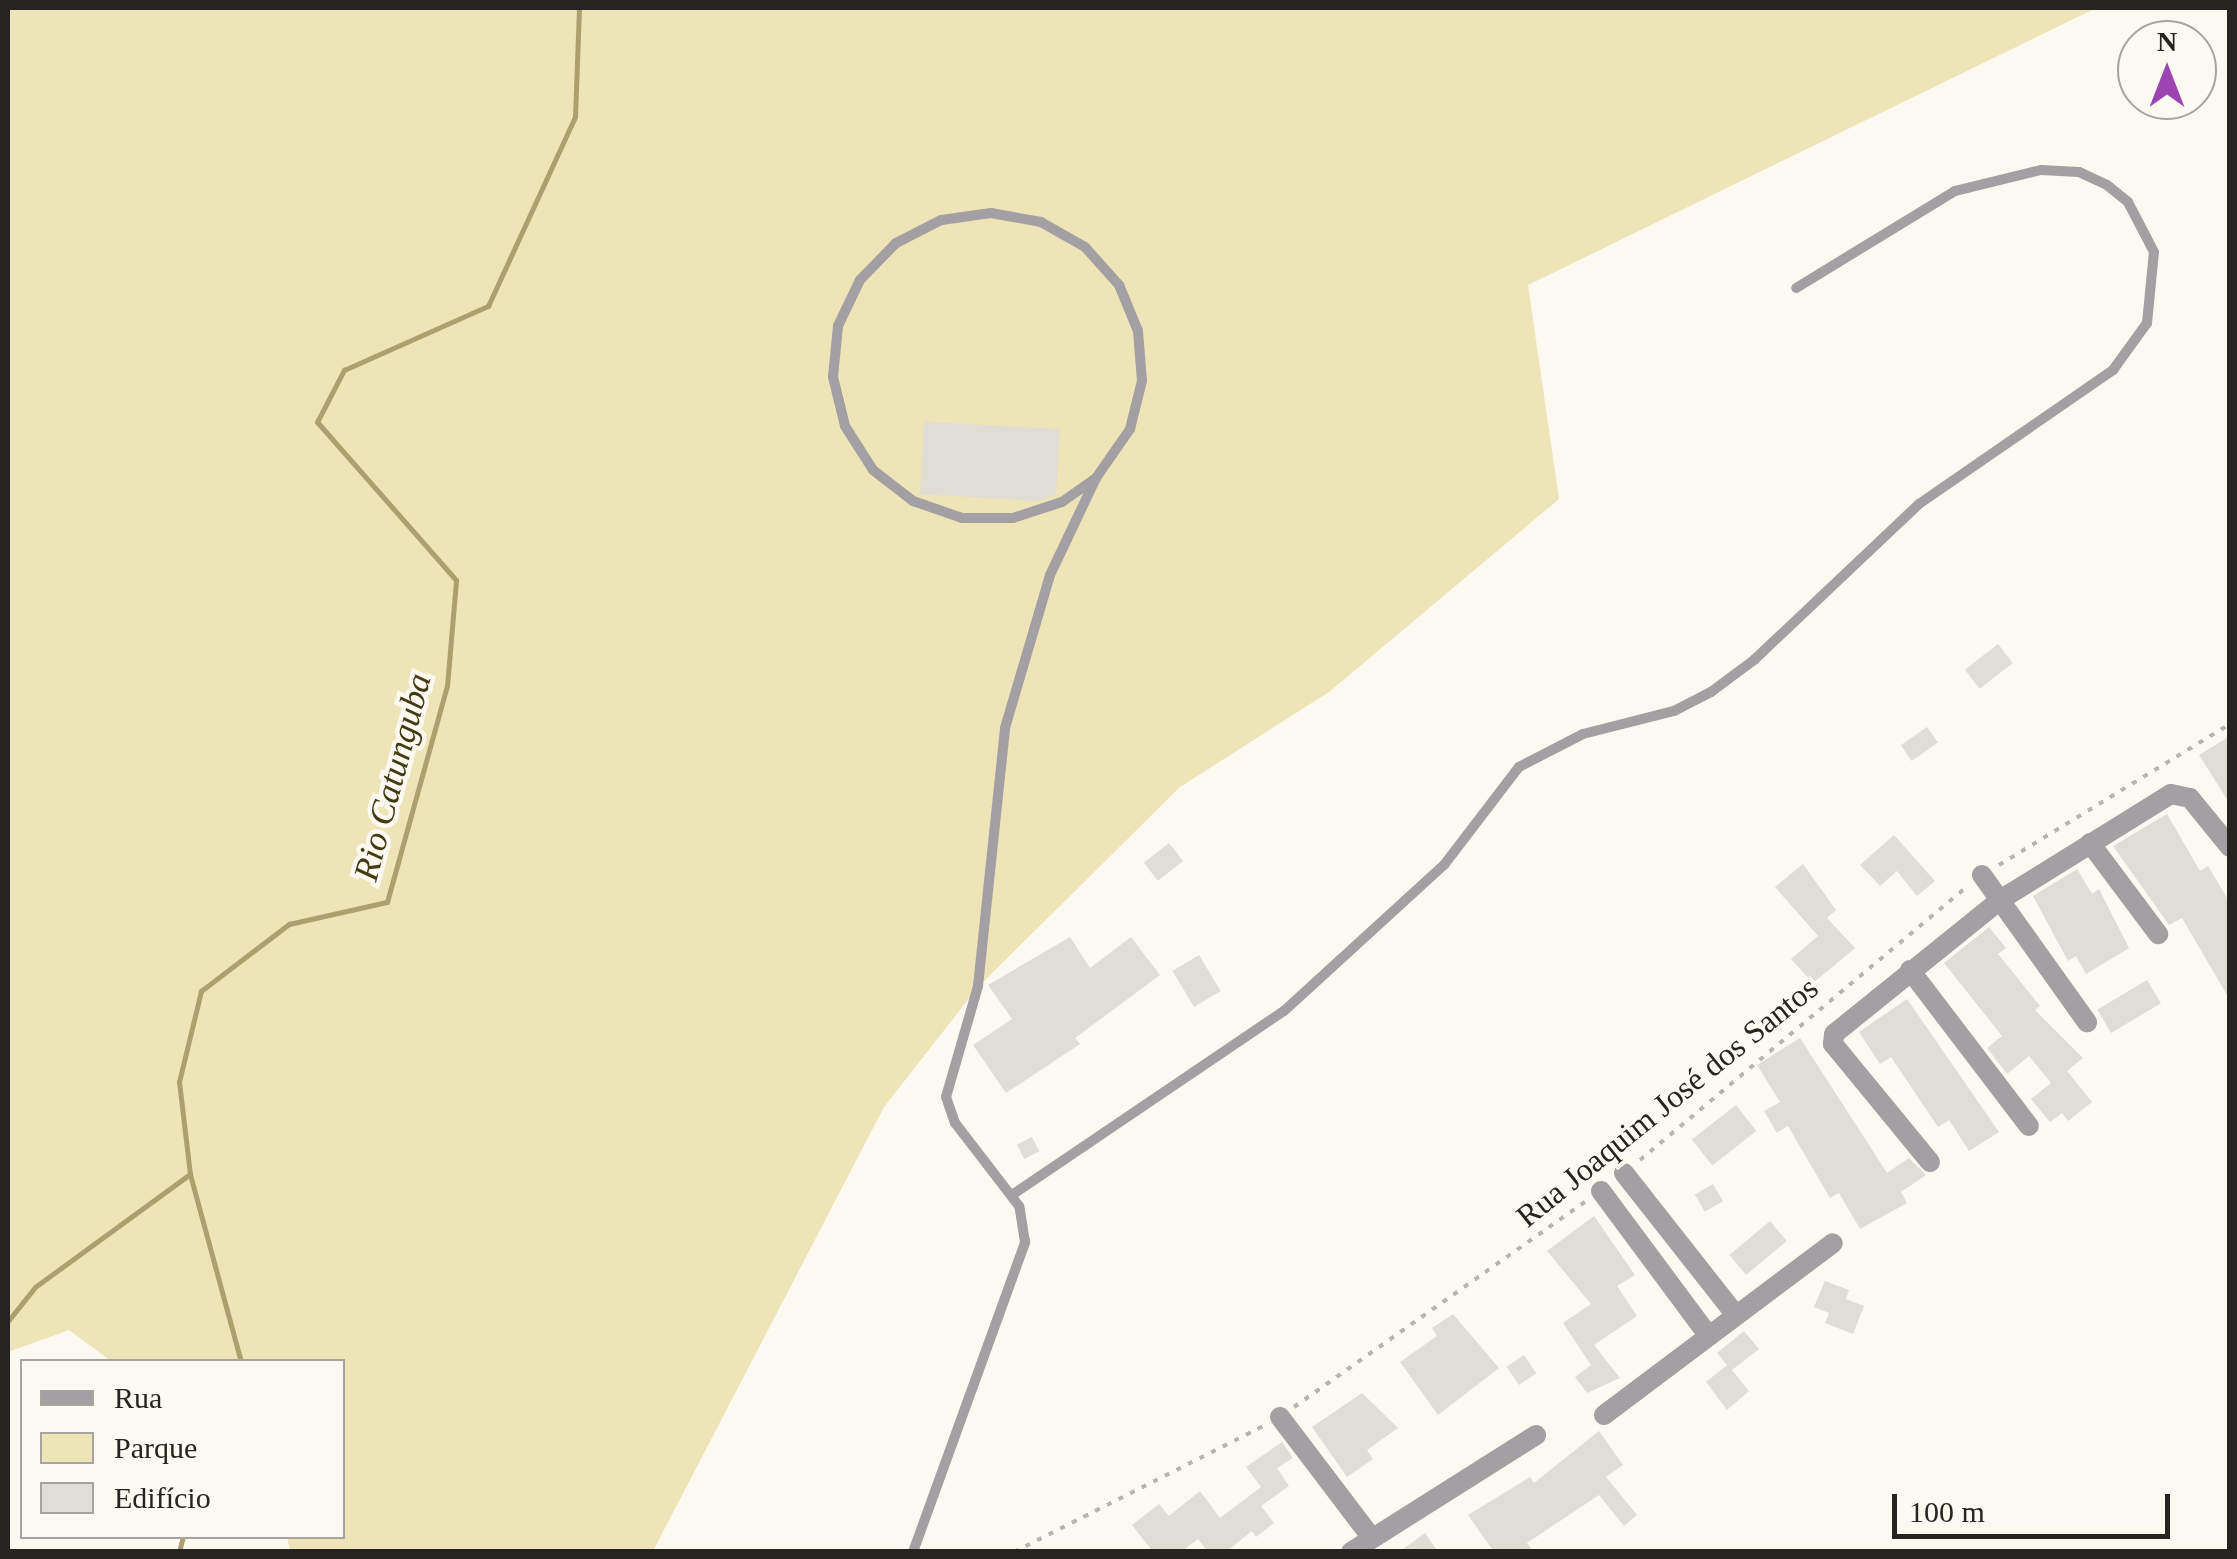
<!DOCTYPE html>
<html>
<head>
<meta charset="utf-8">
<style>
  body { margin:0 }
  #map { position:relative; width:2237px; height:1559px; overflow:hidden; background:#fbf9f0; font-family:"Times New Roman",serif }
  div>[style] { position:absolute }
  .green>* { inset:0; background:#ede4b8 }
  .stream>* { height:5px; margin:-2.5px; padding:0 2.5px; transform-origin:2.5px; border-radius:2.5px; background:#aca16e }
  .building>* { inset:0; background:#dfddd4; transform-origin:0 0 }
  .path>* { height:4px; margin-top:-2px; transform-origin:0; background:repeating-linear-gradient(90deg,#b7b5ae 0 5px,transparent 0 13px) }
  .service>* { height:10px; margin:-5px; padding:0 5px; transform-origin:5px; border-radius:5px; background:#a3a0a3 }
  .minor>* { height:20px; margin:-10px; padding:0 10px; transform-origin:10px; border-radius:10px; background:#a3a0a3 }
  span { translate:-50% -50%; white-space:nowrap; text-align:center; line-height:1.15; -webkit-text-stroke:9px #fbf9f0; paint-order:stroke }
  .street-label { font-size:32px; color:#252421 }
  .water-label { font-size:35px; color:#423a10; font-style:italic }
  .frame { position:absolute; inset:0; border:10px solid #252421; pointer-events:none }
  .legend { position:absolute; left:20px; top:1359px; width:325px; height:180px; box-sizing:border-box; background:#fbf9f0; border:2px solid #a5a49d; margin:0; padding:12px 18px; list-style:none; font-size:30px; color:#252421 }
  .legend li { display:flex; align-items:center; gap:20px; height:50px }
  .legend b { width:50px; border:2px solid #a5a49d }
  .north { position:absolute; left:2117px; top:20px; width:100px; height:100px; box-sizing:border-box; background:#fbf9f0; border:2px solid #a5a49d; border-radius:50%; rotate:0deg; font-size:28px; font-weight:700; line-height:40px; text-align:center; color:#252421 }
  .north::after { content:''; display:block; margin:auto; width:35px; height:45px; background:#9c45b2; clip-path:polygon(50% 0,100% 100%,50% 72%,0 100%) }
  .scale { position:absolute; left:1892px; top:1494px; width:278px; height:45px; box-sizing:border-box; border:5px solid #252421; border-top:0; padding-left:12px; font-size:30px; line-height:35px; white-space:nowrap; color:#252421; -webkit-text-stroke:8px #fbf9f0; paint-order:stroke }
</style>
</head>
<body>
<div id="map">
  <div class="green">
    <div style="clip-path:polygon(8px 8px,2096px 8px,1528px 285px,1559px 499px,1329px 692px,1180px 787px,978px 987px,884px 1107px,653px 1551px,290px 1551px,287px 1537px,342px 1536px,342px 1362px,111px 1361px,69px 1330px,8px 1352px)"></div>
  </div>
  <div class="stream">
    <div style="left:8px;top:1321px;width:43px;rotate:-51.5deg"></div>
    <div style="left:35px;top:1287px;width:192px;rotate:-36.1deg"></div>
    <div style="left:241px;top:1362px;width:195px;rotate:-105.2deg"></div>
    <div style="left:190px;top:1174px;width:93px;rotate:-96.8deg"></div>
    <div style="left:179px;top:1082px;width:94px;rotate:-76.4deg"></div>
    <div style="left:201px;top:991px;width:111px;rotate:-37.3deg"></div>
    <div style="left:289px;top:924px;width:100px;rotate:-12.7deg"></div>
    <div style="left:387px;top:902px;width:224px;rotate:-74.5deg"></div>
    <div style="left:447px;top:686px;width:106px;rotate:-85.1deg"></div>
    <div style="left:456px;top:580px;width:210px;rotate:-131.3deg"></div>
    <div style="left:317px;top:422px;width:59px;rotate:-62.6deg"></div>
    <div style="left:344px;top:370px;width:158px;rotate:-24deg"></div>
    <div style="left:488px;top:306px;width:208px;rotate:-65.3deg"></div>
    <div style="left:575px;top:117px;width:109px;rotate:-87.9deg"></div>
    <div style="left:179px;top:1552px;width:16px;rotate:-76deg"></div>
  </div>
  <div class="building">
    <div style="clip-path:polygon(924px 422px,1060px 429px,1056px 495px,1038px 501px,920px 494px)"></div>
    <div style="left:1998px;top:644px;width:24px;height:42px;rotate:52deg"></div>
    <div style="left:1927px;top:727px;width:19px;height:32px;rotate:55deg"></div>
    <div style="clip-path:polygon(2230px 736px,2230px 804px,2199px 755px)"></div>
    <div style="clip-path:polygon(2167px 814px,2200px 871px,2208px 866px,2230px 903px,2230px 1000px,2182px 918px,2169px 925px,2113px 846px)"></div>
    <div style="clip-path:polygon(1894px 835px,1935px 881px,1917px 896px,1897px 871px,1880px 886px,1860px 865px)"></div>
    <div style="left:1169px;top:843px;width:23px;height:32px;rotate:52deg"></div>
    <div style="clip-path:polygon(1803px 864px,1836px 910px,1827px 918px,1855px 948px,1813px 983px,1791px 959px,1818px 936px,1775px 887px)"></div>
    <div style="clip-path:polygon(2077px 869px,2092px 894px,2099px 889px,2129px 948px,2086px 974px,2076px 956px,2068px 961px,2033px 896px)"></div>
    <div style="clip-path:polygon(1989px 927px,2006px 948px,1998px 954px,2040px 1006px,2035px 1010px,2083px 1058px,2067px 1071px,2092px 1102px,2068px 1121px,2062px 1113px,2050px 1122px,2031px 1099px,2051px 1083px,2029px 1056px,2007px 1074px,1987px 1048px,2002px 1036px,1944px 963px)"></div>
    <div style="clip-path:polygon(1070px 937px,1090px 968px,1131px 937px,1160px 975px,1075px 1038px,1080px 1044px,1006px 1093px,973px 1045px,1012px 1019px,988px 985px)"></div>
    <div style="left:1199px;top:955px;width:42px;height:31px;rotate:59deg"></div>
    <div style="left:2147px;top:980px;width:27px;height:58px;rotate:59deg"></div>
    <div style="clip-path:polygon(1907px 999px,1999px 1132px,1969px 1151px,1949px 1120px,1938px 1127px,1891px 1057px,1880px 1064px,1859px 1032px)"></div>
    <div style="clip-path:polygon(1800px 1038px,1887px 1173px,1909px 1158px,1926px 1175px,1901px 1192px,1907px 1203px,1860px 1229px,1839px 1193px,1830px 1198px,1788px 1126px,1777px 1133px,1764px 1111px,1780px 1102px,1757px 1065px)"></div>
    <div style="left:1736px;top:1105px;width:33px;height:56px;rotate:52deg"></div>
    <div style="left:1032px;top:1137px;width:16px;height:17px;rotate:63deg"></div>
    <div style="left:1713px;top:1184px;width:20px;height:21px;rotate:60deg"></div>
    <div style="clip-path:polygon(1594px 1216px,1635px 1275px,1617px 1286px,1637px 1316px,1594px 1345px,1620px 1378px,1587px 1393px,1575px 1377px,1591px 1365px,1563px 1323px,1591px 1304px,1547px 1251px)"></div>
    <div style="left:1770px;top:1221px;width:26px;height:53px;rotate:50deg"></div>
    <div style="clip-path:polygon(1825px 1281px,1849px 1290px,1846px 1299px,1864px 1306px,1853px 1334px,1825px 1323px,1829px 1313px,1814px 1307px)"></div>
    <div style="clip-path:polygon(1453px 1314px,1499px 1368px,1438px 1415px,1400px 1362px,1437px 1336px,1432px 1328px)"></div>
    <div style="clip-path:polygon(1744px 1331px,1759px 1349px,1732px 1370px,1749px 1391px,1727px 1410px,1706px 1382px,1727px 1365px,1717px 1353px)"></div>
    <div style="left:1524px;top:1355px;width:22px;height:21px;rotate:56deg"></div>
    <div style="clip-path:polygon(1362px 1393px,1398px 1428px,1367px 1450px,1373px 1459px,1347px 1477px,1312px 1427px)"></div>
    <div style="clip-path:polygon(1599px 1431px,1623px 1465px,1606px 1477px,1637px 1515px,1624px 1526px,1599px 1495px,1527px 1543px,1534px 1552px,1494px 1552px,1468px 1515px,1530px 1477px,1534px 1483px)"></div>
    <div style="clip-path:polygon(1282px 1442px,1293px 1458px,1277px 1468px,1289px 1486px,1261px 1506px,1274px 1523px,1256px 1537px,1252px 1531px,1226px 1552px,1208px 1552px,1198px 1539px,1181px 1552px,1153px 1552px,1132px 1525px,1159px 1504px,1169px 1516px,1200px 1491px,1220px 1518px,1261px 1487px,1246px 1467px)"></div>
    <div style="clip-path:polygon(1425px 1533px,1438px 1552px,1399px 1552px)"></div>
  </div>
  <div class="path">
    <div style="left:1999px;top:865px;width:271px;rotate:-31.4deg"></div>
    <div style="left:1640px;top:1160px;width:426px;rotate:-39.9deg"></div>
    <div style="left:1294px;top:1407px;width:356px;rotate:-35.2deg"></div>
    <div style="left:1014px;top:1552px;width:281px;rotate:-26.8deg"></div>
  </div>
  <div class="service">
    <div style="left:1012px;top:1195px;width:328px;rotate:-34.1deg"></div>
    <div style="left:1284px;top:1011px;width:217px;rotate:-42.4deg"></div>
    <div style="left:1444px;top:865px;width:123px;rotate:-52.6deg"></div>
    <div style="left:1519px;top:767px;width:72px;rotate:-27.3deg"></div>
    <div style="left:1583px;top:734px;width:94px;rotate:-14.2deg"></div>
    <div style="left:1674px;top:711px;width:42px;rotate:-27.2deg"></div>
    <div style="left:1711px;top:692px;width:54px;rotate:-36.7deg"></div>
    <div style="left:1754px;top:660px;width:227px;rotate:-43.4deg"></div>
    <div style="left:1919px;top:504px;width:236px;rotate:-34.6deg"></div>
    <div style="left:2113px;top:370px;width:58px;rotate:-54.1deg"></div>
    <div style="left:2147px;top:323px;width:71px;rotate:-84.4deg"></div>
    <div style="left:2154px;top:252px;width:56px;rotate:-117.5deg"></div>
    <div style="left:2128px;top:202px;width:27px;rotate:-141deg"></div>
    <div style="left:2107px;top:185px;width:31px;rotate:-155deg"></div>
    <div style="left:2079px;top:172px;width:38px;rotate:-177deg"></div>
    <div style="left:2041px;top:170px;width:89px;rotate:166.3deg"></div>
    <div style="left:1955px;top:191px;width:186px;rotate:148.6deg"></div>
    <div style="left:913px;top:1552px;width:330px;rotate:-70.1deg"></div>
    <div style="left:1025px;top:1242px;width:36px;rotate:-99deg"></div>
    <div style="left:1019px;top:1206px;width:105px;rotate:-127.6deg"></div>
    <div style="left:955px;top:1123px;width:28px;rotate:-109deg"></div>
    <div style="left:946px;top:1097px;width:116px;rotate:-73.9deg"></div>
    <div style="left:978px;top:986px;width:259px;rotate:-84deg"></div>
    <div style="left:1005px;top:728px;width:159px;rotate:-73.6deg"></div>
    <div style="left:1050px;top:575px;width:107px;rotate:-64.6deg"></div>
    <div style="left:1096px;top:478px;width:60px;rotate:-55.2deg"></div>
    <div style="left:1130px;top:429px;width:49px;rotate:-76deg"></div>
    <div style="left:1142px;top:381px;width:50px;rotate:-94.6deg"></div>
    <div style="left:1138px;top:331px;width:50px;rotate:-112.4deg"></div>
    <div style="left:1119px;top:285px;width:51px;rotate:-131.8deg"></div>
    <div style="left:1085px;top:247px;width:51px;rotate:-150.4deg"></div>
    <div style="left:1041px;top:222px;width:51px;rotate:-169.8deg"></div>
    <div style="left:991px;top:213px;width:50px;rotate:172deg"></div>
    <div style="left:941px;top:220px;width:51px;rotate:152.9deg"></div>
    <div style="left:896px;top:243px;width:52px;rotate:134.2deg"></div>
    <div style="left:860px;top:280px;width:51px;rotate:115.6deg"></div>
    <div style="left:838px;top:326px;width:51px;rotate:95.6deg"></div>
    <div style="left:833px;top:377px;width:50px;rotate:76.2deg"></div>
    <div style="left:845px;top:426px;width:52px;rotate:57.5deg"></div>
    <div style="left:873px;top:470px;width:51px;rotate:37.8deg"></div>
    <div style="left:913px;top:501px;width:52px;rotate:19.1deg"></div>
    <div style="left:962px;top:518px;width:51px"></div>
    <div style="left:1013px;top:518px;width:52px;rotate:-18.1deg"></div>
    <div style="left:1062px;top:502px;width:42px;rotate:-35.2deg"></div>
  </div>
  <div class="minor">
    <div style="left:2090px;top:843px;width:114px;rotate:53.2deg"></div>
    <div style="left:1982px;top:875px;width:181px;rotate:54.5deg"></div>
    <div style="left:1910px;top:970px;width:196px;rotate:52.7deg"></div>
    <div style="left:1930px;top:1162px;width:153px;rotate:-129.4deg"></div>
    <div style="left:1833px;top:1044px;width:10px;rotate:-84deg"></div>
    <div style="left:1834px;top:1034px;width:213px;rotate:-38.9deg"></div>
    <div style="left:2000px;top:900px;width:201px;rotate:-31.8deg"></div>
    <div style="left:2171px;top:794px;width:19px;rotate:12deg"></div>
    <div style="left:2190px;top:798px;width:63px;rotate:50.8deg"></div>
    <div style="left:1624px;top:1173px;width:179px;rotate:51.8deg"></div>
    <div style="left:1601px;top:1191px;width:179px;rotate:53.4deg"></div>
    <div style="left:1604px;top:1415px;width:286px;rotate:-36.9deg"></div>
    <div style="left:1280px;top:1417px;width:152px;rotate:52.8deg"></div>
    <div style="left:1351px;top:1552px;width:219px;rotate:-32.3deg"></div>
  </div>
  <div class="street-label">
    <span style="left:1667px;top:1102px;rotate:-39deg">Rua Joaquim José dos Santos</span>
  </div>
  <div class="water-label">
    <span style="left:393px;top:777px;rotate:-75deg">Rio Catunguba</span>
  </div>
  <div class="frame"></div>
  <ul class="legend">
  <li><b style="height:12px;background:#a3a0a3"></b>Rua</li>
  <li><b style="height:28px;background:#ede4b8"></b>Parque</li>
  <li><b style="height:28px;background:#dfddd4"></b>Edifício</li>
  </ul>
  <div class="north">N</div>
  <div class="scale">100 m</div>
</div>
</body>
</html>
